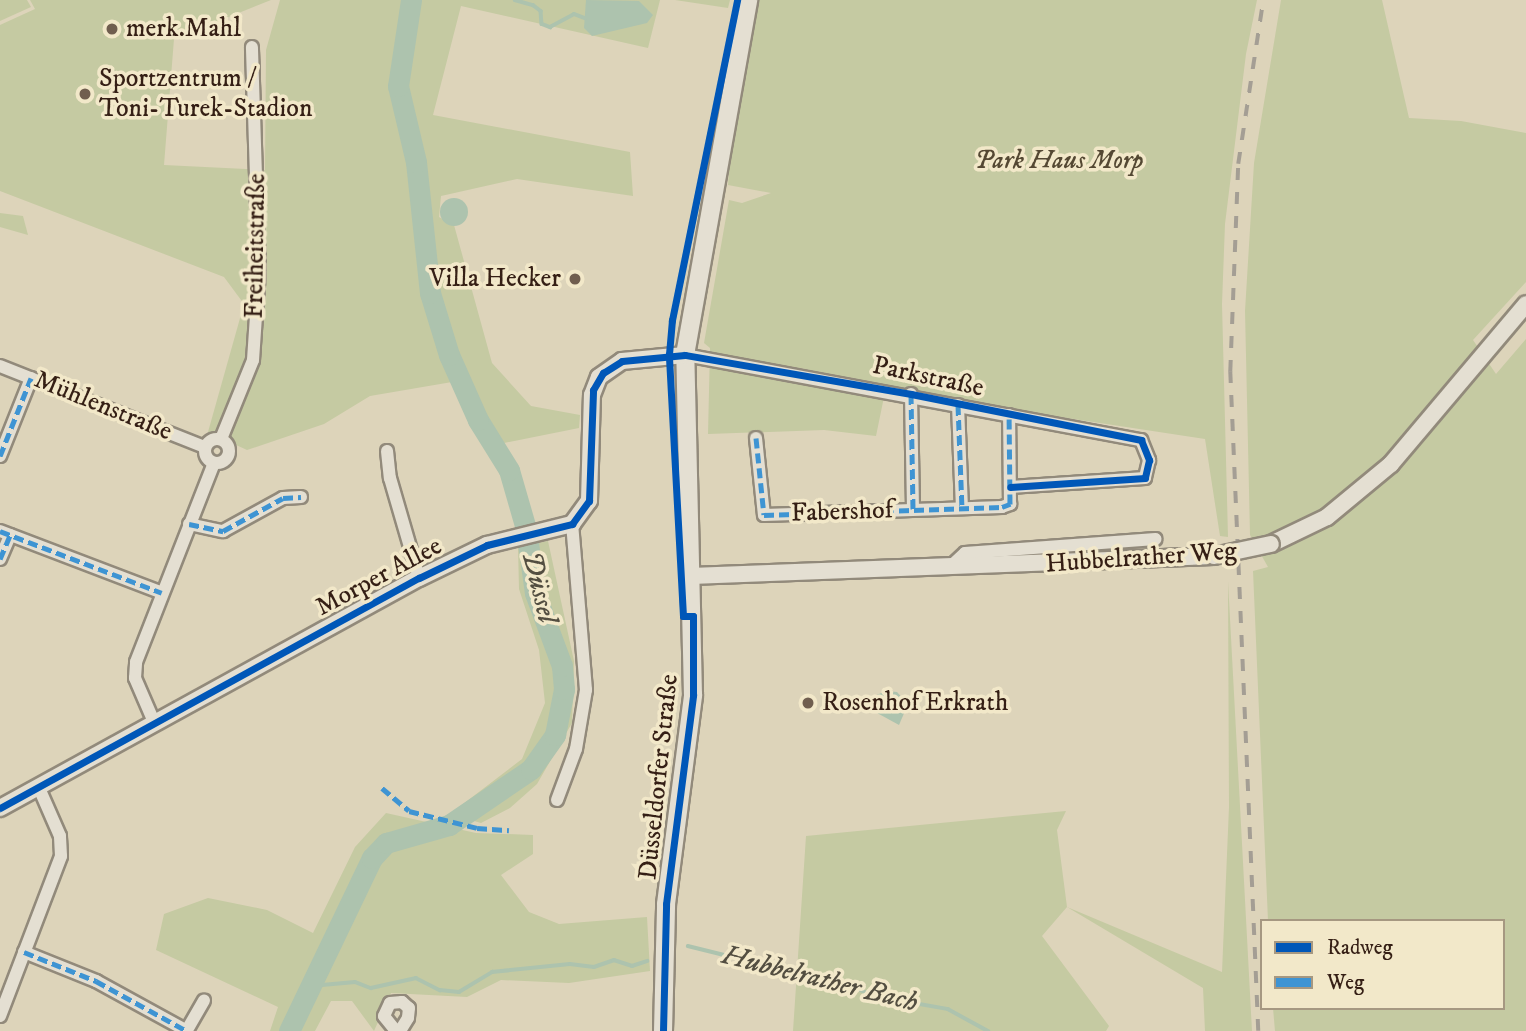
<!DOCTYPE html>
<html>
<head>
<meta charset="utf-8">
<style>
  body { margin:0 }
  #map { position:relative; width:1526px; height:1031px; overflow:hidden; background:#ddd4ba; font-family:"IM FELL DW Pica",serif }
  div>[style] { position:absolute }
  .green>* { inset:0; background:#c5caa2 }
  .water>* { inset:0; background:#adc3ae }
  .round { border-radius:50% }
  .stream>* { height:3.5px; margin:-1.75px; padding:0 1.75px; transform-origin:1.75px; border-radius:1.75px; background:#adc3ae }
  .river>* { height:21px; margin:-10.5px; padding:0 10.5px; transform-origin:10.5px; border-radius:10.5px; background:#adc3ae }
  .roads { filter:drop-shadow(2px 0 #928a7b) drop-shadow(-2px 0 #928a7b) drop-shadow(0 2px #928a7b) drop-shadow(0 -2px #928a7b) }
  .minor>* { height:12px; margin:-6px; padding:0 6px; transform-origin:6px; border-radius:6px; background:#e4dfd2 }
  .minor>.ring { margin:-6px; padding:0; box-sizing:content-box; background:none; border:12px solid #e4dfd2; border-radius:50% }
  .tertiary>* { height:16px; margin:-8px; padding:0 8px; transform-origin:8px; border-radius:8px; background:#e4dfd2 }
  .secondary>* { height:18px; margin:-9px; padding:0 9px; transform-origin:9px; border-radius:9px; background:#e4dfd2 }
  .rail>* { height:3.5px; margin-top:-1.75px; transform-origin:0; background:repeating-linear-gradient(90deg,#a49e94 0 12px,transparent 0 24px) }
  .bridges { filter:drop-shadow(2px 0 #928a7b) drop-shadow(-2px 0 #928a7b) drop-shadow(0 2px #928a7b) drop-shadow(0 -2px #928a7b) }
  .tertiary-bridge>* { height:16px; margin:-8px; padding:0 8px; transform-origin:8px; border-radius:8px; background:#e4dfd2 }
  .quiet>* { height:5px; margin-top:-2.5px; transform-origin:0; background:repeating-linear-gradient(90deg,#3e94d3 0 10px,transparent 0 15px) }
  .cycleway>* { height:7px; margin:-3.5px; padding:0 3.5px; transform-origin:3.5px; border-radius:3.5px; background:#0057b8 }
  .dots>* { width:19px; height:19px; translate:-50% -50%; box-sizing:border-box; border:4px solid #f2e8c9; border-radius:50% }
  span { translate:-50% -50%; white-space:nowrap; text-align:center; line-height:1.15; -webkit-text-stroke:7px #f2e8c9; paint-order:stroke }
  .poi-label { font-size:26px; color:#351f15 }
  .left { translate:0 -50%; text-align:left }
  .right { translate:-100% -50%; text-align:right }
  .park-label { font-size:26px; color:#544833; font-style:italic }
  .street-label { font-size:26px; color:#351f15 }
  .water-label { font-size:28px; color:#534e41; font-style:italic }
  .legend { position:absolute; left:1260px; top:919px; width:245px; height:91px; box-sizing:border-box; background:#f2e8c9; border:2px solid #a69881; margin:0; padding:9px 12px; list-style:none; font-size:21px; color:#351f15 }
  .legend li { display:flex; align-items:center; gap:14px; height:35px }
  .legend b { width:35px; border:2px solid #a69881 }
</style>
</head>
<body>
<div id="map">
  <div class="green">
    <div style="clip-path:polygon(0 0,27px 0,31px 7px,0 21px)"></div>
    <div style="clip-path:polygon(30px 0,271px 0,174px 39px,164px 165px,265px 170px,266px 50px,280px 0,660px 0,648px 48px,461px 6px,433px 115px,630px 152px,633px 196px,517px 179px,441px 196px,439px 217px,454px 225px,492px 363px,531px 406px,580px 415px,579px 428px,499px 444px,524px 510px,514px 512px,505px 484px,452px 382px,370px 396px,324px 424px,247px 450px,208px 432px,244px 304px,224px 277px,0 191px,0 25px,35px 9px)"></div>
    <div style="clip-path:polygon(675px 0,730px 0,728px 8px)"></div>
    <div style="clip-path:polygon(759px 0,1257px 0,1246px 54px,1225px 224px,1222px 304px,1228px 537px,1220px 536px,1205px 439px,1007px 409px,800px 368px,798px 379px,884px 397px,876px 436px,824px 430px,708px 434px,710px 348px,704px 343px,729px 200px,742px 203px,771px 193px,728px 185px,731px 141px)"></div>
    <div style="clip-path:polygon(1281px 0,1382px 0,1409px 118px,1461px 121px,1526px 133px,1526px 282px,1473px 340px,1496px 374px,1526px 339px,1526px 1031px,1275px 1031px,1273px 1008px,1503px 1008px,1503px 921px,1268px 921px,1253px 571px,1268px 567px,1250px 535px,1245px 311px,1254px 163px)"></div>
    <div style="clip-path:polygon(0 213px,23px 216px,28px 235px,0 227px)"></div>
    <div style="clip-path:polygon(548px 541px,574px 661px,572px 723px,537px 784px,510px 808px,481px 823px,450px 814px,522px 759px,545px 703px,539px 650px,519px 589px,518px 547px)"></div>
    <div style="clip-path:polygon(1228px 581px,1252px 1031px,1205px 1031px,1203px 988px,1067px 907px,1042px 936px,1109px 1026px,1106px 1031px,793px 1031px,806px 836px,1066px 811px,1057px 830px,1067px 907px,1222px 972px,1229px 807px)"></div>
    <div style="clip-path:polygon(386px 813px,476px 833px,533px 835px,533px 854px,501px 875px,529px 912px,559px 924px,647px 917px,650px 971px,569px 983px,501px 980px,467px 997px,391px 993px,374px 1031px,352px 1001px,331px 1001px,315px 1031px,270px 1031px,278px 1007px,156px 950px,164px 914px,208px 898px,267px 910px,313px 933px,355px 847px)"></div>
  </div>
  <div class="water">
    <div style="clip-path:polygon(586px 0,639px 1px,653px 15px,647px 23px,592px 36px,584px 28px)"></div>
    <div class="round" style="left:440px;top:198px;width:28px;height:28px"></div>
    <div style="clip-path:polygon(886px 691px,897px 692px,908px 704px,899px 725px,868px 708px,872px 697px)"></div>
  </div>
  <div class="stream">
    <div style="left:515px;top:0;width:19px;rotate:16deg"></div>
    <div style="left:533px;top:5px;width:10px;rotate:37deg"></div>
    <div style="left:541px;top:11px;width:13px;rotate:86deg"></div>
    <div style="left:542px;top:24px;width:9px;rotate:21deg"></div>
    <div style="left:550px;top:27px;width:27px;rotate:-28deg"></div>
    <div style="left:574px;top:14px;width:12px;rotate:20deg"></div>
    <div style="left:688px;top:946px;width:79px;rotate:13.9deg"></div>
    <div style="left:765px;top:965px;width:19px;rotate:32deg"></div>
    <div style="left:781px;top:975px;width:73px;rotate:8.7deg"></div>
    <div style="left:853px;top:986px;width:18px;rotate:27deg"></div>
    <div style="left:869px;top:994px;width:20px;rotate:-3deg"></div>
    <div style="left:889px;top:993px;width:11px;rotate:41deg"></div>
    <div style="left:897px;top:1000px;width:52px;rotate:10deg"></div>
    <div style="left:948px;top:1009px;width:46px;rotate:28.8deg"></div>
    <div style="left:311px;top:986px;width:44px;rotate:-5.2deg"></div>
    <div style="left:355px;top:982px;width:17px;rotate:21deg"></div>
    <div style="left:371px;top:988px;width:46px;rotate:-12.5deg"></div>
    <div style="left:416px;top:978px;width:27px;rotate:27deg"></div>
    <div style="left:440px;top:990px;width:19px;rotate:6deg"></div>
    <div style="left:459px;top:992px;width:39px;rotate:-31deg"></div>
    <div style="left:492px;top:972px;width:78px;rotate:-5.9deg"></div>
    <div style="left:570px;top:964px;width:24px;rotate:7deg"></div>
    <div style="left:594px;top:967px;width:21px;rotate:-19deg"></div>
    <div style="left:614px;top:960px;width:19px;rotate:18deg"></div>
    <div style="left:632px;top:966px;width:16px;rotate:-18deg"></div>
  </div>
  <div class="river">
    <div style="left:289px;top:1031px;width:192px;rotate:-64.4deg"></div>
    <div style="left:372px;top:858px;width:21px;rotate:-47deg"></div>
    <div style="left:386px;top:843px;width:66px;rotate:-15.9deg"></div>
    <div style="left:449px;top:825px;width:99px;rotate:-34.3deg"></div>
    <div style="left:531px;top:769px;width:42px;rotate:-54.8deg"></div>
    <div style="left:555px;top:735px;width:47px;rotate:-78.9deg"></div>
    <div style="left:564px;top:689px;width:23px;rotate:-95deg"></div>
    <div style="left:562px;top:666px;width:78px;rotate:-110.3deg"></div>
    <div style="left:535px;top:593px;width:65px;rotate:-98deg"></div>
    <div style="left:526px;top:529px;width:61px;rotate:-106.1deg"></div>
    <div style="left:509px;top:470px;width:59px;rotate:-121.8deg"></div>
    <div style="left:478px;top:420px;width:71px;rotate:-114deg"></div>
    <div style="left:449px;top:355px;width:65px;rotate:-107deg"></div>
    <div style="left:430px;top:293px;width:132px;rotate:-96.1deg"></div>
    <div style="left:416px;top:162px;width:78px;rotate:-103.3deg"></div>
    <div style="left:398px;top:86px;width:87px;rotate:-81.4deg"></div>
  </div>
  <div class="roads">
    <div class="minor">
      <div style="left:685px;top:355px;width:464px;rotate:10.6deg"></div>
      <div style="left:1141px;top:440px;width:22px;rotate:68deg"></div>
      <div style="left:1149px;top:460px;width:18px;rotate:103deg"></div>
      <div style="left:1145px;top:478px;width:135px;rotate:176.2deg"></div>
      <div style="left:0;top:366px;width:220px;rotate:21.6deg"></div>
      <div style="left:911px;top:394px;width:115px;rotate:89deg"></div>
      <div style="left:958px;top:405px;width:103px;rotate:87.8deg"></div>
      <div style="left:756px;top:438px;width:77px;rotate:84.1deg"></div>
      <div style="left:764px;top:515px;width:238px;rotate:-1.9deg"></div>
      <div style="left:1002px;top:507px;width:9px;rotate:-21deg"></div>
      <div style="left:1010px;top:504px;width:89px;rotate:-90.6deg"></div>
      <div class="ring" style="left:205px;top:439px;width:12px;height:12px"></div>
      <div style="left:221px;top:439px;width:85px;rotate:-67.9deg"></div>
      <div style="left:253px;top:360px;width:88px;rotate:-86.1deg"></div>
      <div style="left:259px;top:272px;width:225px;rotate:-91.8deg"></div>
      <div style="left:387px;top:451px;width:27px;rotate:84deg"></div>
      <div style="left:390px;top:478px;width:104px;rotate:73.8deg"></div>
      <div style="left:0;top:456px;width:84px;rotate:-68.3deg"></div>
      <div style="left:189px;top:524px;width:35px;rotate:12deg"></div>
      <div style="left:223px;top:531px;width:68px;rotate:-28.8deg"></div>
      <div style="left:283px;top:498px;width:18px;rotate:-3deg"></div>
      <div style="left:0;top:531px;width:173px;rotate:20.9deg"></div>
      <div style="left:0;top:559px;width:26px;rotate:-67deg"></div>
      <div style="left:949px;top:568px;width:22px;rotate:-43deg"></div>
      <div style="left:965px;top:553px;width:191px;rotate:-4.2deg"></div>
      <div style="left:154px;top:722px;width:48px;rotate:-113.4deg"></div>
      <div style="left:135px;top:678px;width:16px;rotate:-86deg"></div>
      <div style="left:136px;top:662px;width:214px;rotate:-68.6deg"></div>
      <div style="left:557px;top:800px;width:54px;rotate:-69.6deg"></div>
      <div style="left:576px;top:749px;width:60px;rotate:-80.4deg"></div>
      <div style="left:586px;top:690px;width:167px;rotate:-94.8deg"></div>
      <div style="left:24px;top:952px;width:78px;rotate:21.9deg"></div>
      <div style="left:96px;top:981px;width:104px;rotate:28.8deg"></div>
      <div style="left:0;top:1016px;width:171px;rotate:-69.1deg"></div>
      <div style="left:61px;top:856px;width:20px;rotate:-93deg"></div>
      <div style="left:60px;top:836px;width:52px;rotate:-113.6deg"></div>
      <div style="left:187px;top:1030px;width:34px;rotate:-60deg"></div>
      <div style="left:396px;top:1031px;width:19px;rotate:-129deg"></div>
      <div style="left:384px;top:1016px;width:14px;rotate:-65deg"></div>
      <div style="left:390px;top:1003px;width:12px;rotate:-5deg"></div>
      <div style="left:402px;top:1002px;width:9px;rotate:41deg"></div>
      <div style="left:409px;top:1008px;width:10px;rotate:96deg"></div>
      <div style="left:408px;top:1018px;width:15px;rotate:122deg"></div>
    </div>
    <div class="tertiary">
      <div style="left:1271px;top:544px;width:62px;rotate:-25.7deg"></div>
      <div style="left:1327px;top:517px;width:83px;rotate:-39.6deg"></div>
      <div style="left:1391px;top:464px;width:209px;rotate:-49.8deg"></div>
      <div style="left:691px;top:576px;width:523px;rotate:-2.19deg"></div>
      <div style="left:0;top:808px;width:478px;rotate:-28.8deg"></div>
      <div style="left:419px;top:578px;width:76px;rotate:-25.9deg"></div>
      <div style="left:487px;top:545px;width:88px;rotate:-13.9deg"></div>
      <div style="left:572px;top:524px;width:29px;rotate:-54deg"></div>
      <div style="left:589px;top:501px;width:106px;rotate:-88.4deg"></div>
      <div style="left:592px;top:395px;width:19px;rotate:-69deg"></div>
      <div style="left:599px;top:377px;width:28px;rotate:-35deg"></div>
      <div style="left:622px;top:361px;width:63px;rotate:-5.4deg"></div>
    </div>
    <div class="secondary">
      <div style="left:663px;top:1031px;width:127px;rotate:-88.6deg"></div>
      <div style="left:666px;top:904px;width:211px;rotate:-82.6deg"></div>
      <div style="left:693px;top:695px;width:340px;rotate:-91.3deg"></div>
      <div style="left:685px;top:355px;width:361px;rotate:-79.9deg"></div>
    </div>
  </div>
  <div class="rail">
    <div style="left:1258px;top:1031px;width:660px;rotate:-92.43deg"></div>
    <div style="left:1230px;top:372px;width:208px;rotate:-87.8deg"></div>
    <div style="left:1238px;top:164px;width:166px;rotate:-81.3deg"></div>
  </div>
  <div class="bridges">
    <div class="tertiary-bridge">
      <div style="left:1214px;top:556px;width:58px;rotate:-11.9deg"></div>
    </div>
  </div>
  <div class="quiet">
    <div style="left:911px;top:394px;width:115px;rotate:89deg"></div>
    <div style="left:958px;top:405px;width:103px;rotate:87.8deg"></div>
    <div style="left:756px;top:438px;width:77px;rotate:84.1deg"></div>
    <div style="left:764px;top:515px;width:238px;rotate:-1.9deg"></div>
    <div style="left:1002px;top:507px;width:9px;rotate:-21deg"></div>
    <div style="left:1010px;top:504px;width:89px;rotate:-90.6deg"></div>
    <div style="left:0;top:456px;width:84px;rotate:-68.3deg"></div>
    <div style="left:189px;top:524px;width:35px;rotate:12deg"></div>
    <div style="left:223px;top:531px;width:68px;rotate:-28.8deg"></div>
    <div style="left:283px;top:498px;width:18px;rotate:-3deg"></div>
    <div style="left:0;top:531px;width:173px;rotate:20.9deg"></div>
    <div style="left:0;top:559px;width:26px;rotate:-67deg"></div>
    <div style="left:382px;top:788px;width:35px;rotate:40deg"></div>
    <div style="left:409px;top:811px;width:70px;rotate:14deg"></div>
    <div style="left:477px;top:828px;width:32px;rotate:4deg"></div>
    <div style="left:24px;top:952px;width:78px;rotate:21.9deg"></div>
    <div style="left:96px;top:981px;width:104px;rotate:28.8deg"></div>
  </div>
  <div class="cycleway">
    <div style="left:0;top:808px;width:478px;rotate:-28.8deg"></div>
    <div style="left:419px;top:578px;width:76px;rotate:-25.9deg"></div>
    <div style="left:487px;top:545px;width:88px;rotate:-13.9deg"></div>
    <div style="left:572px;top:524px;width:29px;rotate:-54deg"></div>
    <div style="left:589px;top:501px;width:111px;rotate:-87.9deg"></div>
    <div style="left:593px;top:390px;width:20px;rotate:-60deg"></div>
    <div style="left:603px;top:373px;width:22px;rotate:-32deg"></div>
    <div style="left:622px;top:361px;width:63px;rotate:-5.4deg"></div>
    <div style="left:685px;top:355px;width:229px;rotate:9.8deg"></div>
    <div style="left:911px;top:394px;width:235px;rotate:11.3deg"></div>
    <div style="left:1141px;top:440px;width:22px;rotate:68deg"></div>
    <div style="left:1149px;top:460px;width:18px;rotate:103deg"></div>
    <div style="left:1145px;top:478px;width:135px;rotate:176.2deg"></div>
    <div style="left:663px;top:1031px;width:127px;rotate:-88.6deg"></div>
    <div style="left:666px;top:904px;width:211px;rotate:-82.6deg"></div>
    <div style="left:693px;top:695px;width:79px;rotate:-90deg"></div>
    <div style="left:693px;top:616px;width:10px;rotate:180deg"></div>
    <div style="left:683px;top:616px;width:262px;rotate:-93.1deg"></div>
    <div style="left:669px;top:354px;width:34px;rotate:-85deg"></div>
    <div style="left:672px;top:320px;width:327px;rotate:-78.5deg"></div>
  </div>
  <div class="dots">
    <div style="left:112px;top:29px;background:#705e4f"></div>
    <div style="left:85px;top:94px;background:#705e4f"></div>
    <div style="left:575px;top:279px;background:#705e4f"></div>
    <div style="left:808px;top:703px;background:#705e4f"></div>
  </div>
  <div class="poi-label">
    <span class="left" style="left:126px;top:29px">merk.Mahl</span>
    <span class="left" style="left:99px;top:94px">Sportzentrum /<br>Toni-Turek-Stadion</span>
    <span class="right" style="left:561px;top:279px">Villa Hecker</span>
    <span class="left" style="left:822px;top:703px">Rosenhof Erkrath</span>
  </div>
  <div class="park-label">
    <span style="left:1059px;top:161px">Park Haus Morp</span>
  </div>
  <div class="street-label">
    <span style="left:256px;top:246px;rotate:-89deg">Freiheitstraße</span>
    <span style="left:928px;top:377px;rotate:12deg">Parkstraße</span>
    <span style="left:103px;top:406px;rotate:22deg">Mühlenstraße</span>
    <span style="left:842px;top:512px;rotate:-2deg">Fabershof</span>
    <span style="left:1141px;top:558px;rotate:-4deg">Hubbelrather Weg</span>
    <span style="left:379px;top:577px;rotate:-28deg">Morper Allee</span>
    <span style="left:659px;top:777px;rotate:-84deg">Düsseldorfer Straße</span>
  </div>
  <div class="water-label">
    <span style="left:539px;top:587px;rotate:76deg">Düssel</span>
    <span style="left:820px;top:979px;rotate:14deg">Hubbelrather Bach</span>
  </div>
  <ul class="legend">
  <li><b style="height:9px;background:#0057b8"></b>Radweg</li>
  <li><b style="height:9px;background:#3e94d3"></b>Weg</li>
  </ul>
</div>
</body>
</html>
